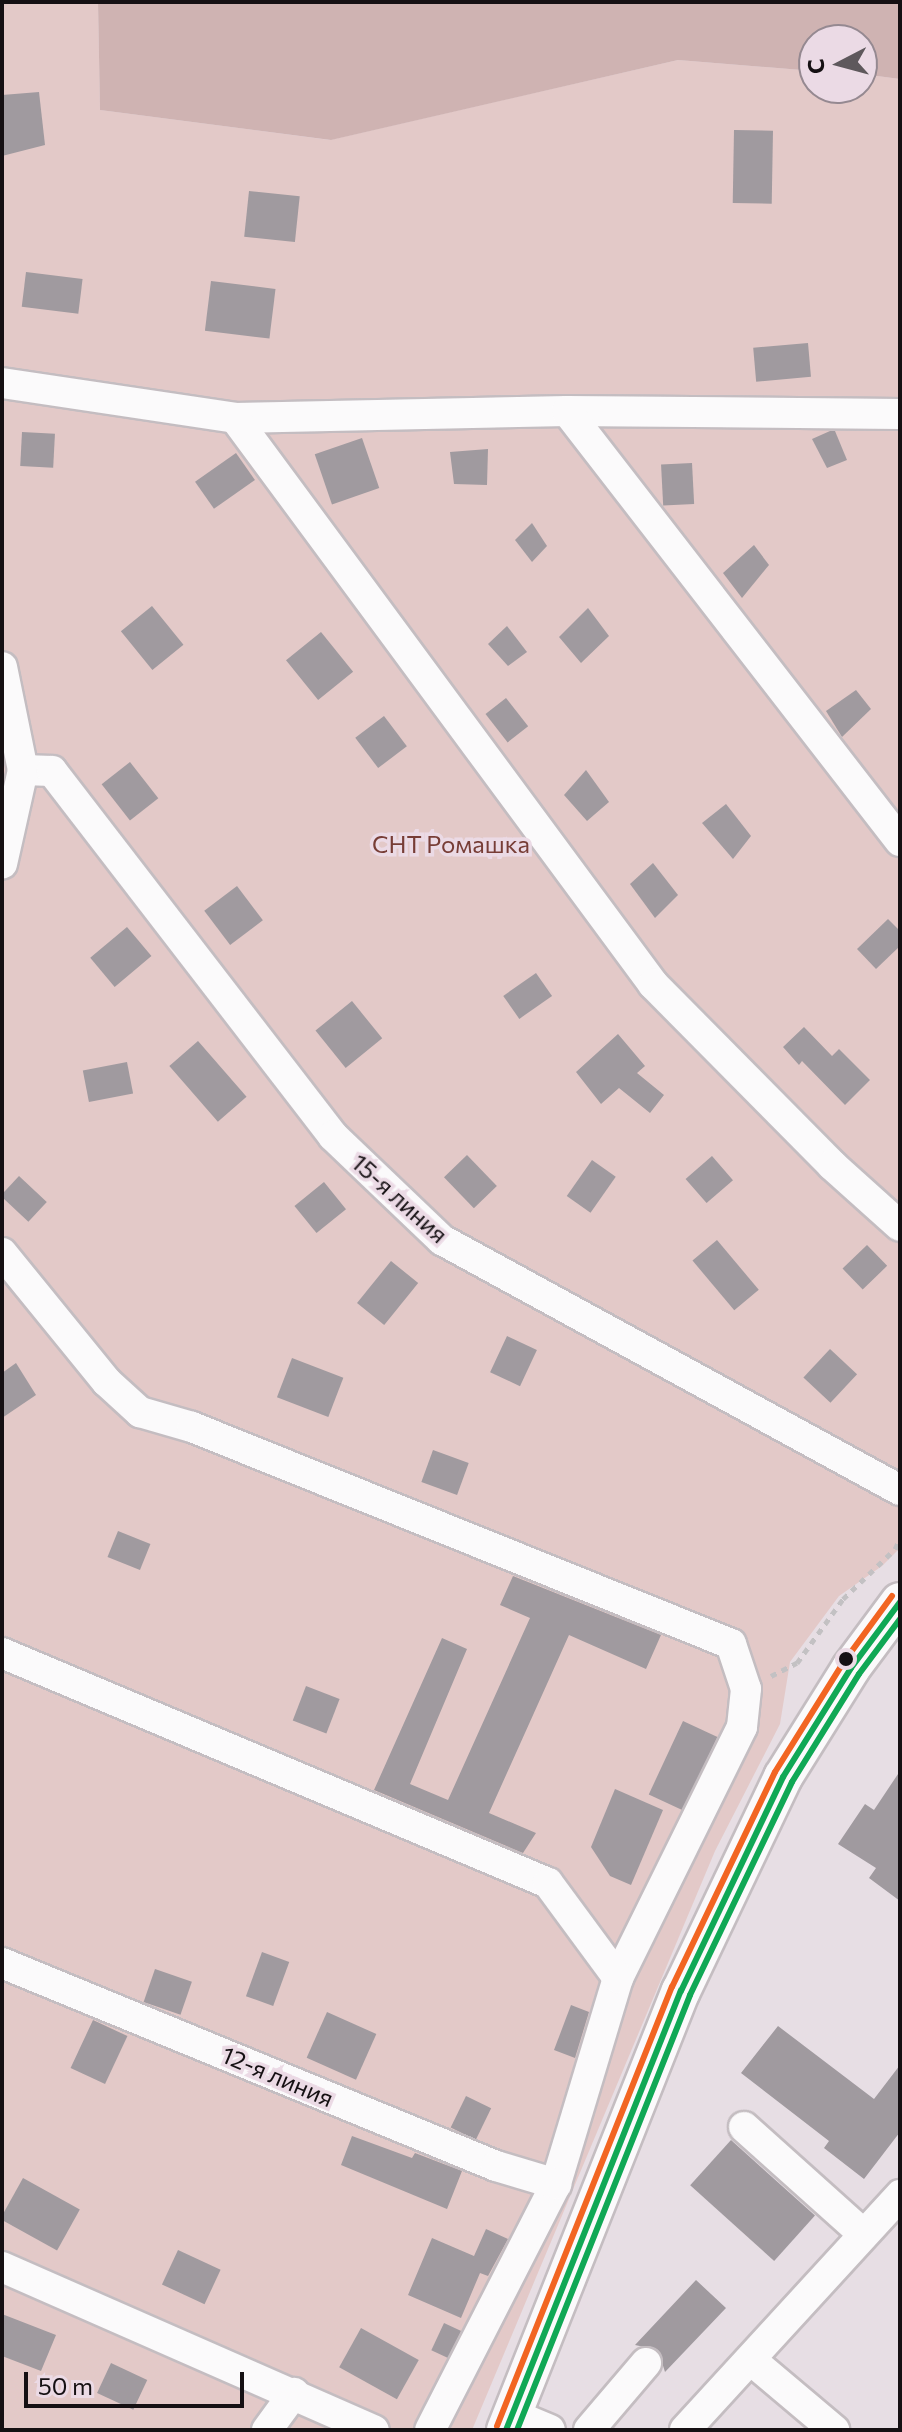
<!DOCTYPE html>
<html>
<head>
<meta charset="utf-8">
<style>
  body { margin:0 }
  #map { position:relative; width:902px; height:2432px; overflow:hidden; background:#e7dee4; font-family:Commissioner,sans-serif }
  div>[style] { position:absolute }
  .green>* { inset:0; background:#e3c9c8 }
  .forest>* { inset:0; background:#cfb3b2 }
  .building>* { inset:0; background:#a09a9f; transform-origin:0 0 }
  .path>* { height:5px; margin-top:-2.5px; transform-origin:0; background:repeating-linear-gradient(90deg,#c3c1c3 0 6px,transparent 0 12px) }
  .roads { filter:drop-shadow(2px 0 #c4bdc1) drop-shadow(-2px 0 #c4bdc1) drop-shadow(0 2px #c4bdc1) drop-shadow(0 -2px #c4bdc1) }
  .minor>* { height:30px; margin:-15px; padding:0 15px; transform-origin:15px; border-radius:15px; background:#fbfafb }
  .major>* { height:38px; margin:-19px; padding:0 19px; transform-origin:19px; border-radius:19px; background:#fbfafb }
  .bus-1>* { height:6px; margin:-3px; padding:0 3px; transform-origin:3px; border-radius:3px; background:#10a855 }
  .bus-2>* { height:6px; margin:-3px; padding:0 3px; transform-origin:3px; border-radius:3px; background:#10a855 }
  .bus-3>* { height:6px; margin:-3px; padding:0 3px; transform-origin:3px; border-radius:3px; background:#f26522 }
  .dots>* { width:22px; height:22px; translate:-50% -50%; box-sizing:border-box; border:4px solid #ebdae5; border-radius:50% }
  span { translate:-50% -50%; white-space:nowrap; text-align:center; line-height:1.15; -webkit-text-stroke:7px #ebdae5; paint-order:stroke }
  .park-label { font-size:24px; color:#773d36 }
  .street-label { font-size:24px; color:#151013 }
  .frame { position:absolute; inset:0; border:4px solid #151013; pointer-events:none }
  .north { position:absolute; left:798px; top:24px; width:80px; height:80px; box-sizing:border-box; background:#ebdae5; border:2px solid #958991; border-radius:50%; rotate:264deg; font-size:22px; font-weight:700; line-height:32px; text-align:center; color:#151013 }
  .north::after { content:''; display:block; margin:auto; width:28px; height:36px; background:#5e585c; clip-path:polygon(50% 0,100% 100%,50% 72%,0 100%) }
  .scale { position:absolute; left:24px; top:2372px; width:220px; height:36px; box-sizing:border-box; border:4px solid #151013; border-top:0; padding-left:10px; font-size:24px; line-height:28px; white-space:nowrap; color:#151013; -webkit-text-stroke:6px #ebdae5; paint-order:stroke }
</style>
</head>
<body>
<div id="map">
  <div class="green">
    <div style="clip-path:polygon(2px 2px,98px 2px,100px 110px,330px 140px,678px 60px,814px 71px,814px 88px,862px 88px,862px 74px,900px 79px,900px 1548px,882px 1566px,839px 1596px,790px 1662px,780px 1724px,715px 1851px,472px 2430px,2px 2430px)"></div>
  </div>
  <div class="forest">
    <div style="clip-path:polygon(98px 2px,900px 2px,900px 79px,862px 74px,862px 40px,814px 40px,814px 71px,678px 60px,331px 140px,100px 110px)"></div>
  </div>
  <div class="building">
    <div style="clip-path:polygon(39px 92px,45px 145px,2px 156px,2px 95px)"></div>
    <div style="left:734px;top:130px;width:39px;height:73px;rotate:1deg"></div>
    <div style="left:249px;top:191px;width:51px;height:46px;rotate:6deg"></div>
    <div style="left:26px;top:272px;width:57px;height:35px;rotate:7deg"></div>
    <div style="left:211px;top:281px;width:65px;height:50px;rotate:7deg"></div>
    <div style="left:808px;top:343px;width:34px;height:55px;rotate:85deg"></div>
    <div style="clip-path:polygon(830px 431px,835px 431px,847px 460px,827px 468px,812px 439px)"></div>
    <div style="left:22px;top:432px;width:33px;height:34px;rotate:3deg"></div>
    <div style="left:362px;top:438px;width:53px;height:50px;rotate:71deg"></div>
    <div style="clip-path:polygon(488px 449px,487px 485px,454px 484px,450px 452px)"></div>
    <div style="left:236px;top:453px;width:33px;height:50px;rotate:55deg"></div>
    <div style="left:692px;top:463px;width:41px;height:31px;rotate:87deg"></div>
    <div style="clip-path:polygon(532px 523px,547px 546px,532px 562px,515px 540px)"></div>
    <div style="clip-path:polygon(754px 545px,769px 565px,742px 598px,723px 573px)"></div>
    <div style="left:152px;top:606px;width:50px;height:40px;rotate:51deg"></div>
    <div style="clip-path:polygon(588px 608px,609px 636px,581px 663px,559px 637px)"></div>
    <div style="clip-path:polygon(507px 626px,527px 652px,508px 666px,488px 644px)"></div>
    <div style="left:321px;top:632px;width:51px;height:45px;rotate:51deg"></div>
    <div style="clip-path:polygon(856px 690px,871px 709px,842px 737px,826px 711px)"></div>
    <div style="left:506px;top:698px;width:36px;height:26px;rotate:52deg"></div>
    <div style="left:384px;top:716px;width:38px;height:36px;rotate:53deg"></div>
    <div style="left:130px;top:762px;width:46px;height:36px;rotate:52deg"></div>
    <div style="clip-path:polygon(586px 770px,609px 802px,587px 821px,564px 795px)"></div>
    <div style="clip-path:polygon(726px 804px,751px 836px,733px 859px,702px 823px)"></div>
    <div style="clip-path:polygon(653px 863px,678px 895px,655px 918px,630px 884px)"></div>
    <div style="left:237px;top:886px;width:43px;height:41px;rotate:53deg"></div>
    <div style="clip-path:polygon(888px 919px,900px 931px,900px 946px,876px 969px,857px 949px)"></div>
    <div style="left:127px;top:927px;width:38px;height:48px;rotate:50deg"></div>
    <div style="left:536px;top:973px;width:28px;height:40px;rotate:55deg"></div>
    <div style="left:352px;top:1001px;width:48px;height:47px;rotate:51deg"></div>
    <div style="clip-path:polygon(804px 1027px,832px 1056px,839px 1049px,870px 1080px,845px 1105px,802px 1061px,799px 1065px,783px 1047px)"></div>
    <div style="clip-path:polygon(618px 1034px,645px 1066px,637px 1073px,664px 1095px,650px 1113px,619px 1088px,601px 1104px,576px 1072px)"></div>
    <div style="left:198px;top:1041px;width:74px;height:38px;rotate:49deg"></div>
    <div style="left:127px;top:1062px;width:32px;height:45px;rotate:79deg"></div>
    <div style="left:467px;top:1155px;width:43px;height:32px;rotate:46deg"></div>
    <div style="left:712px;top:1156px;width:32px;height:35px;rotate:49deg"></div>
    <div style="left:592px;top:1160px;width:29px;height:44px;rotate:35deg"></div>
    <div style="left:19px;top:1176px;width:38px;height:27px;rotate:43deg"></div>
    <div style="left:324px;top:1182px;width:35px;height:38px;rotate:51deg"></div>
    <div style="left:717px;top:1240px;width:65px;height:32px;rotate:50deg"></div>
    <div style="left:867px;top:1245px;width:29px;height:34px;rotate:46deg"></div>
    <div style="left:391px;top:1261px;width:35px;height:54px;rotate:39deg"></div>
    <div style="left:507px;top:1336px;width:33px;height:40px;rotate:25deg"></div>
    <div style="left:830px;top:1349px;width:37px;height:39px;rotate:43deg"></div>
    <div style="left:292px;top:1358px;width:55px;height:42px;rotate:21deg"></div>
    <div style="clip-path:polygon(16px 1363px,36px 1395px,2px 1418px,2px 1373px)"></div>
    <div style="left:433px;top:1450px;width:38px;height:34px;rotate:20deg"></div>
    <div style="left:118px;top:1531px;width:35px;height:28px;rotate:22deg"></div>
    <div style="clip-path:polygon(513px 1576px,661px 1635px,646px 1669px,569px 1635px,489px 1813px,536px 1833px,523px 1853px,374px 1790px,442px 1638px,467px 1649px,410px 1784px,448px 1800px,530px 1618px,500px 1605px)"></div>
    <div style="left:306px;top:1686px;width:36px;height:37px;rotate:21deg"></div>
    <div style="left:683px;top:1721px;width:38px;height:81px;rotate:25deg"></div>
    <div style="clip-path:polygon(900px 1771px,900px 1901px,869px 1878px,876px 1868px,838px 1844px,865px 1804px,874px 1810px)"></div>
    <div style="clip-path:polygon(615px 1789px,663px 1810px,631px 1885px,610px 1876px,591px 1847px)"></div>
    <div style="left:262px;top:1952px;width:29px;height:47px;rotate:20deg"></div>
    <div style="left:155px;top:1969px;width:39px;height:35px;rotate:19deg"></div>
    <div style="clip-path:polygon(571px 2005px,589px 2012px,575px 2058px,554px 2050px)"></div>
    <div style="left:327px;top:2012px;width:54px;height:50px;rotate:24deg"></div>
    <div style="left:93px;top:2020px;width:38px;height:53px;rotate:25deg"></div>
    <div style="clip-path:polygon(778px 2026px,874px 2099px,900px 2065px,900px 2132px,864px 2179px,824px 2148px,829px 2141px,741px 2073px)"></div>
    <div style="left:466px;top:2096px;width:28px;height:35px;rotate:26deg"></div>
    <div style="clip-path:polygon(352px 2136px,412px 2158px,415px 2153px,462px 2171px,447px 2209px,341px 2165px)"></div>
    <div style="left:731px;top:2140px;width:113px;height:61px;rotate:42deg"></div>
    <div style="left:23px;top:2178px;width:65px;height:47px;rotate:29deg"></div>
    <div style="clip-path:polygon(486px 2229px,508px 2239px,488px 2276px,480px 2273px,461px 2318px,408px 2295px,432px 2238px,474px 2256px)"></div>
    <div style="left:178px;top:2250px;width:47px;height:38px;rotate:25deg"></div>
    <div style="clip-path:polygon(696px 2280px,726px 2308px,665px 2372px,658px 2350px,635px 2345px)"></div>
    <div style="clip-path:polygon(2px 2314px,56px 2335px,41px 2371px,2px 2356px)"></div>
    <div style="left:444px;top:2323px;width:19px;height:30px;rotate:25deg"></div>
    <div style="left:361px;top:2328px;width:66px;height:45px;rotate:29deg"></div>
    <div style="left:111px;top:2363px;width:40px;height:33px;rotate:25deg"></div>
  </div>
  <div class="path">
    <div style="left:771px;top:1676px;width:29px;rotate:-27deg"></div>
    <div style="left:797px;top:1663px;width:79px;rotate:-54.3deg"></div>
    <div style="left:843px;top:1599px;width:72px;rotate:-43.9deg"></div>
    <div style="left:895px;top:1549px;width:11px;rotate:-63deg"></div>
  </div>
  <div class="roads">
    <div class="minor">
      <div style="left:2px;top:383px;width:236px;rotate:8.5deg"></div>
      <div style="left:235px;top:418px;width:332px;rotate:-1.2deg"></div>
      <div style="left:567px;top:411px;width:333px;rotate:0.5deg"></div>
      <div style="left:567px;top:411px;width:544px;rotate:52.25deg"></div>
      <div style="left:235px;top:418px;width:704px;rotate:53.55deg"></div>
      <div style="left:653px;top:984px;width:255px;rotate:45.3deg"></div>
      <div style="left:832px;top:1165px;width:91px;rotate:41.9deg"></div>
      <div style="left:2px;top:667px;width:105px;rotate:78.5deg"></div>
      <div style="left:23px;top:770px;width:96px;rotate:102.6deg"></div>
      <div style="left:23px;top:770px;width:29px;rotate:2deg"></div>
      <div style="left:52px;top:771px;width:461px;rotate:52.4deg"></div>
      <div style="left:333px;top:1136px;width:151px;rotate:43.7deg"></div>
      <div style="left:442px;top:1240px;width:522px;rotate:28.63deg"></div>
      <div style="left:2px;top:1253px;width:166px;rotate:50.9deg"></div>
      <div style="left:107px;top:1382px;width:45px;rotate:42.3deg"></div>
      <div style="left:140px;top:1412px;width:54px;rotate:16.1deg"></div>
      <div style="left:192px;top:1427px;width:581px;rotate:21.93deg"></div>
      <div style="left:731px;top:1644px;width:47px;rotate:71.6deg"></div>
      <div style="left:746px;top:1689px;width:38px;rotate:96deg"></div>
      <div style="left:742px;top:1727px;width:280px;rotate:116.3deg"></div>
      <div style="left:618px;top:1978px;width:215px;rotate:106.8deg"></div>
      <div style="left:556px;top:2184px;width:276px;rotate:117.1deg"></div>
      <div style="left:2px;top:1653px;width:592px;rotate:22.84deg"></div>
      <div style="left:548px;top:1883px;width:118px;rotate:53.6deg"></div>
      <div style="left:2px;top:1963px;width:534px;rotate:22.34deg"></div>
      <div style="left:496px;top:2166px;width:63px;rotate:16.7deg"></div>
      <div style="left:744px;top:2127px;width:159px;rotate:41.9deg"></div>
      <div style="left:2px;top:2267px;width:406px;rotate:23.7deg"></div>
      <div style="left:751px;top:2360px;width:109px;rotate:40.1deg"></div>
      <div style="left:512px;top:2414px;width:41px;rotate:22.8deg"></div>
      <div style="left:267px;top:2430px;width:46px;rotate:-53.9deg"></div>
      <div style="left:589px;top:2430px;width:88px;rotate:-49.6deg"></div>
      <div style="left:685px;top:2430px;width:319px;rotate:-47.5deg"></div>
    </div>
    <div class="major">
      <div style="left:506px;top:2430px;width:473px;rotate:-68.3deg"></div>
      <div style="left:681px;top:1991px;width:237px;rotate:-64.5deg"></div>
      <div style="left:783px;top:1777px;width:128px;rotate:-58deg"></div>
      <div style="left:851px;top:1668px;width:82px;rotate:-53.4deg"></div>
    </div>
  </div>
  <div class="bus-1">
    <div style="left:506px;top:2430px;width:473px;rotate:-68.3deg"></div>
    <div style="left:681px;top:1991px;width:237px;rotate:-64.5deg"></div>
    <div style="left:783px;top:1777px;width:128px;rotate:-58deg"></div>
    <div style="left:851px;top:1668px;width:82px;rotate:-53.4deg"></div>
  </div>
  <div class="bus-2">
    <div style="left:517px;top:2430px;width:468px;rotate:-68.3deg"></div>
    <div style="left:690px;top:1995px;width:236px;rotate:-64.4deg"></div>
    <div style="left:792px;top:1782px;width:127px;rotate:-58.2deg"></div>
    <div style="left:859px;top:1674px;width:69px;rotate:-53.3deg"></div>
  </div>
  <div class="bus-3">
    <div style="left:497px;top:2426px;width:473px;rotate:-68.3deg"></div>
    <div style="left:672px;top:1987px;width:238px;rotate:-64.4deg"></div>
    <div style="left:775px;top:1772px;width:128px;rotate:-58deg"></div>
    <div style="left:843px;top:1663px;width:83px;rotate:-53.8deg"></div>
  </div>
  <div class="dots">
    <div style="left:846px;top:1659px;background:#151013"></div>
  </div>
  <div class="park-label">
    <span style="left:451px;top:844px">СНТ Ромашка</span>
  </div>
  <div class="street-label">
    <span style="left:400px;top:1198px;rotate:42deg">15-я линия</span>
    <span style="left:278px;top:2076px;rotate:23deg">12-я линия</span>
  </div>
  <div class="frame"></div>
  <div class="north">С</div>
  <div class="scale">50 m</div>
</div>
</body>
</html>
